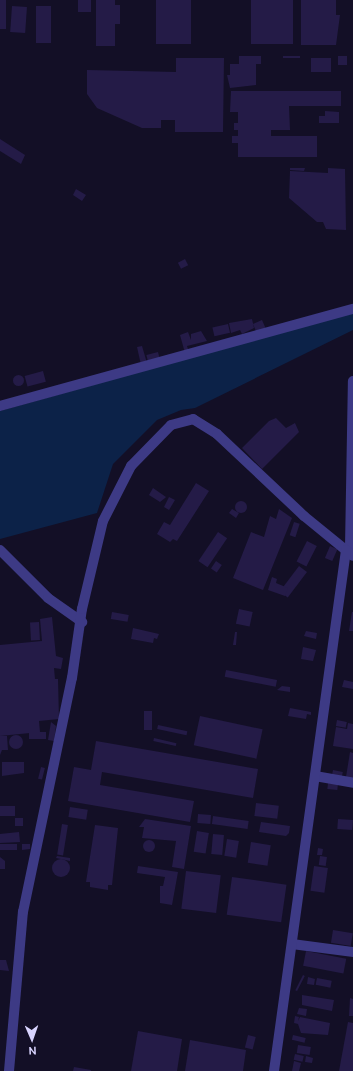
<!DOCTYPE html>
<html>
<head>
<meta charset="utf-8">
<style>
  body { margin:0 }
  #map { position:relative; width:353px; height:1071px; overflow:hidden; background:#130f26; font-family:Ubuntu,sans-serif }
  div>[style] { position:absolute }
  .water>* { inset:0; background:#0c2248 }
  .building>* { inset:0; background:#241b47; transform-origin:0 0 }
  .round { border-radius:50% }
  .minor>* { height:10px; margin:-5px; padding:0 5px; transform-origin:5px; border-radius:5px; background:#3d3a85 }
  span { translate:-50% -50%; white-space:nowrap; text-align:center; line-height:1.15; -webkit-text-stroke:3.5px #130f26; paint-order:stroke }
  .north { position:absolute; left:12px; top:1019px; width:40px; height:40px; -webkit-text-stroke:3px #130f26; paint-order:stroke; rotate:178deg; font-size:11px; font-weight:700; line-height:16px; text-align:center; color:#d9d4ff }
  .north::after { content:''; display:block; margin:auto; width:14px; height:18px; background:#d9d4ff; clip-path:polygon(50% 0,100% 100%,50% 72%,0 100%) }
</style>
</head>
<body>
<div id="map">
  <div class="water">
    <div style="clip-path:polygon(353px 312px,353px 330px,195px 408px,181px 410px,157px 420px,113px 464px,97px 513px,0 539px,0 411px)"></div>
  </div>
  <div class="building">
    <div style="left:0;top:0;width:6px;height:29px"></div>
    <div style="left:78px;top:0;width:13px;height:12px"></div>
    <div style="clip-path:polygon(96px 0,115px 0,115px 5px,120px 5px,120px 24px,115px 24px,115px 46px,96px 46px)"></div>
    <div style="left:156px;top:0;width:35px;height:44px"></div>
    <div style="left:251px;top:0;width:42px;height:44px"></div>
    <div style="clip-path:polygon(301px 0,336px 0,336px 15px,340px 15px,336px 45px,301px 45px)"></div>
    <div style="left:12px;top:6px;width:15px;height:26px;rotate:4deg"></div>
    <div style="left:36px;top:6px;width:15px;height:37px"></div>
    <div style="clip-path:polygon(239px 56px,261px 56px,261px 64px,256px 64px,256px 85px,230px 88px,227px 75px,230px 75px,230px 64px,239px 64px)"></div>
    <div style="left:283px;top:56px;width:17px;height:2px"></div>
    <div style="left:338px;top:56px;width:9px;height:9px"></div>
    <div style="clip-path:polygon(176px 58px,224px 58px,223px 132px,175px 132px,175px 120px,161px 120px,161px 128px,142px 128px,97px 108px,87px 94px,87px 70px,176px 72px)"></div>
    <div style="left:311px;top:58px;width:20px;height:14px"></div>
    <div style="clip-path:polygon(231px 91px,341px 91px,341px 106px,289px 106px,290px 130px,271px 130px,271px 136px,317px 136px,317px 157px,238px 157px,238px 143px,232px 143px,232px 136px,238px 136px,238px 130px,234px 130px,234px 123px,238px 123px,238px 112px,230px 112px)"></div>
    <div style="clip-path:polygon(325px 111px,339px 112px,339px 123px,319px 123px,319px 116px,325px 116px)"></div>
    <div style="clip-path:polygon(0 139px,25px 155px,21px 164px,0 151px)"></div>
    <div style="clip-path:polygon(290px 168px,305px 168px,304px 171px,290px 170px)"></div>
    <div style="clip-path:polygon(328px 168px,345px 169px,346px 230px,326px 229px,323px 222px,317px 222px,289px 198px,290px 171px,328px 173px)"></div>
    <div style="clip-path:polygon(76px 189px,86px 195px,82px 201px,73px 195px)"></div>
    <div style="left:185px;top:259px;width:7px;height:8px;rotate:63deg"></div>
    <div style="clip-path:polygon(252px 319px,254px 328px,242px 334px,240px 330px,231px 333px,229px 323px)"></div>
    <div style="left:262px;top:320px;width:10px;height:10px;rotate:66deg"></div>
    <div style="left:228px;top:324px;width:9px;height:16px;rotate:77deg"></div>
    <div style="clip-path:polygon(201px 331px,207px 341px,187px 346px,189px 352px,185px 353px,180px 335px,188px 332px,191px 340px,191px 334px)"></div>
    <div style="clip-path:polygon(142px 346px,147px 363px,141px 365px,137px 347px)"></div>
    <div style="left:158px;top:352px;width:8px;height:12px;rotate:76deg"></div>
    <div style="left:43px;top:371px;width:11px;height:19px;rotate:75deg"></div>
    <div class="round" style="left:12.5px;top:374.5px;width:11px;height:11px"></div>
    <div style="clip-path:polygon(276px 418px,286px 428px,295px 423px,299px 432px,262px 469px,242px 448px,269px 421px)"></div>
    <div style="clip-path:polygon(196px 483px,209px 491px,177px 541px,173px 539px,170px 542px,157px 534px,164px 522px,170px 525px)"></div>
    <div style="clip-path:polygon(153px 488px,166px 497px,165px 498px,160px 502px,149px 495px)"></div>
    <div style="clip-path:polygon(169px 497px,175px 500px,169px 510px,164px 507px)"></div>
    <div class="round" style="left:235px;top:501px;width:12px;height:12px"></div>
    <div style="clip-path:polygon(232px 509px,239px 513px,236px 518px,229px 513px)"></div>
    <div style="clip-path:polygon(279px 509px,292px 518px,263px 590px,233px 578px,251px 532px,264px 537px,270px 516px,276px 519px)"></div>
    <div style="left:294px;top:522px;width:6px;height:14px;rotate:18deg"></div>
    <div style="left:218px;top:532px;width:11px;height:35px;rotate:34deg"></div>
    <div style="left:307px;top:541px;width:11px;height:23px;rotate:27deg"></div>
    <div style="left:330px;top:546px;width:8px;height:13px;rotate:23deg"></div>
    <div style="left:216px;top:561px;width:7px;height:9px;rotate:34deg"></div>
    <div style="left:299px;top:566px;width:10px;height:32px;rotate:37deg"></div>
    <div style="clip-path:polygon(272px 577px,277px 579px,276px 583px,288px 588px,285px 596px,268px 590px)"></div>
    <div style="left:239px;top:609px;width:14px;height:15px;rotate:12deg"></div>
    <div style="left:112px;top:612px;width:17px;height:7px;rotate:10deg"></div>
    <div style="clip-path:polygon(352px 612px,353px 612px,353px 631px,349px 631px)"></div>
    <div style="clip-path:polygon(52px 617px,56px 656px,63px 658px,61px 669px,54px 668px,55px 679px,58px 679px,59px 719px,39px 721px,40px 732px,0 736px,0 645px,42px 641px,40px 619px)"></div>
    <div style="left:39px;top:622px;width:18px;height:9px;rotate:87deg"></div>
    <div style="clip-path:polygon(133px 628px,159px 634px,157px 639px,154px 638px,153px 643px,131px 639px)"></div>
    <div style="clip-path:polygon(306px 631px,317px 633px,316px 639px,304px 636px)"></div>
    <div style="clip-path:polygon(235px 632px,237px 632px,236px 645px,233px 645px)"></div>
    <div style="clip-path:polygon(303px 647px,316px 650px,313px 661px,301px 659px)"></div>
    <div style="left:226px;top:670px;width:52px;height:7px;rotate:11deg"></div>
    <div style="clip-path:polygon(344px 680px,353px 682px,353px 689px,342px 687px)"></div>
    <div style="clip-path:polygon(282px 686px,290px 687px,290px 692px,277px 690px)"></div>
    <div style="clip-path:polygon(290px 708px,311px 712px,311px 715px,307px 714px,306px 719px,288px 716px)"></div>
    <div style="left:144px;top:711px;width:8px;height:19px"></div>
    <div style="left:200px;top:716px;width:64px;height:30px;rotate:12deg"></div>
    <div style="left:337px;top:720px;width:10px;height:6px;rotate:11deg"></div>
    <div style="clip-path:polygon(51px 722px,56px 726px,54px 741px,48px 740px)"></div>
    <div style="clip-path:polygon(348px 723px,353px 724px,353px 749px,333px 746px,336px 727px,347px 729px)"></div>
    <div style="left:158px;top:725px;width:30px;height:4px;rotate:12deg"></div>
    <div style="left:46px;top:732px;width:7px;height:17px;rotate:90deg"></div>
    <div class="round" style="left:9px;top:735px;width:14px;height:14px"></div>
    <div style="clip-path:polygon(0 736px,7px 736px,8px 750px,2px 750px,0 755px)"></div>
    <div style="left:154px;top:738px;width:23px;height:3px;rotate:13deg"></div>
    <div style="clip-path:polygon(96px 741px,258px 769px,253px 798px,102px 772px,100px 785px,194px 801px,190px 822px,68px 801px,74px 767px,91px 770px)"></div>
    <div style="clip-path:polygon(350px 752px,353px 753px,353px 779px,346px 777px)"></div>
    <div style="clip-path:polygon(2px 762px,24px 762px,24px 773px,2px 776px)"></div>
    <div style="left:41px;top:767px;width:4px;height:12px;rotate:14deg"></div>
    <div style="left:333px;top:770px;width:10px;height:7px;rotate:11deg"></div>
    <div style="left:328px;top:783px;width:10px;height:6px;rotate:6deg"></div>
    <div style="left:256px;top:803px;width:23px;height:13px;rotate:7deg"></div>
    <div style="left:0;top:806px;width:15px;height:10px"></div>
    <div style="left:70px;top:807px;width:18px;height:10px;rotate:9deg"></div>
    <div style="left:198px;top:814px;width:13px;height:9px;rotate:4deg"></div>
    <div style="left:213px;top:816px;width:36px;height:8px;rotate:8deg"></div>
    <div style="left:15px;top:818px;width:8px;height:8px"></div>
    <div style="clip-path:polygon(145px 819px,191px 826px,184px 869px,172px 867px,176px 841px,142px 838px,144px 827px,139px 827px)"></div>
    <div style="left:338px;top:819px;width:15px;height:10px;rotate:4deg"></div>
    <div style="clip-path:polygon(261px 822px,290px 826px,289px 833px,286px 836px,259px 832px)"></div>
    <div style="left:62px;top:824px;width:6px;height:31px;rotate:9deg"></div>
    <div style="clip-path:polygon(95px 825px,118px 828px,112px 885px,108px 885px,108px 890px,90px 887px,90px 882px,86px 882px)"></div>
    <div style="left:197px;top:831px;width:12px;height:21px;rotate:9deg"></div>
    <div style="clip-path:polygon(19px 832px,20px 842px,0 843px,0 834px)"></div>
    <div style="left:213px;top:834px;width:11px;height:20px;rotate:5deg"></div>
    <div style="left:227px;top:839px;width:12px;height:17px;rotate:9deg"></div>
    <div class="round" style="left:143px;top:840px;width:12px;height:12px"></div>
    <div style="left:251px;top:842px;width:20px;height:21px;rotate:9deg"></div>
    <div style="left:0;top:844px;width:17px;height:6px"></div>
    <div style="clip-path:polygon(22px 844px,30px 844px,30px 849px,22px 850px)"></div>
    <div style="clip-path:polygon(318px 848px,323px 849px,322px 855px,317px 855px)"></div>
    <div style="clip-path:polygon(57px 856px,70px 858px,70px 861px,56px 858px)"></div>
    <div style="left:320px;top:856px;width:7px;height:9px;rotate:8deg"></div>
    <div style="clip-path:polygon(0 857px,5px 861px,5px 869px,0 869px)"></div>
    <div class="round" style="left:52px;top:859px;width:18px;height:18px"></div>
    <div style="clip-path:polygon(138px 866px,178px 872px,172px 905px,160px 903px,160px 886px,163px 886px,165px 877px,137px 873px)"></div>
    <div style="left:314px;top:866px;width:14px;height:25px;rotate:8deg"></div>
    <div style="left:186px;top:871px;width:35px;height:38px;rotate:7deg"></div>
    <div style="left:232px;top:877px;width:55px;height:38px;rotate:8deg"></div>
    <div style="left:333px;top:930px;width:20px;height:13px;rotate:9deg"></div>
    <div style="left:306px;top:951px;width:41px;height:15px;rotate:11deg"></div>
    <div style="clip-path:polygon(0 960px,6px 960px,9px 971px,0 970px)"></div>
    <div style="left:303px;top:975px;width:2px;height:17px;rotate:27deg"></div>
    <div style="clip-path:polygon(308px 977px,315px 979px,314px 985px,307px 984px)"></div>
    <div style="left:317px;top:978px;width:15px;height:7px;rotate:11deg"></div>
    <div style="clip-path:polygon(302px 995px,334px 1000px,332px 1011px,302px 1005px)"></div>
    <div style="clip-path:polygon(350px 998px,353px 999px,353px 1016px,349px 1016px)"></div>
    <div style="clip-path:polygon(299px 1008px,307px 1009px,306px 1016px,297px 1014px)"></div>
    <div style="clip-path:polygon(295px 1016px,299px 1017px,298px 1021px,300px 1017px,330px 1023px,328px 1035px,301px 1033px,298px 1024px,294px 1023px)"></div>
    <div style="clip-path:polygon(348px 1022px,353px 1023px,353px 1071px,339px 1071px)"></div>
    <div style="clip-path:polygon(138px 1031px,182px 1039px,177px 1071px,131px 1071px)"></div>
    <div style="left:248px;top:1035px;width:8px;height:13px;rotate:14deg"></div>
    <div style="left:293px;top:1035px;width:13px;height:5px;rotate:13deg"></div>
    <div style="clip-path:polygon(190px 1040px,246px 1050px,243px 1071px,185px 1071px)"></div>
    <div style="left:298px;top:1045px;width:13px;height:8px;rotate:9deg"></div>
    <div style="left:295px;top:1054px;width:9px;height:6px;rotate:13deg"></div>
    <div style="clip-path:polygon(306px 1056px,313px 1058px,312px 1063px,305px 1062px)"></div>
    <div style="clip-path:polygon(294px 1061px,301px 1063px,299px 1071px,292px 1071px)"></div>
    <div style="clip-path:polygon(74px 1067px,91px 1070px,91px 1071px,73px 1071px)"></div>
  </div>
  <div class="minor">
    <div style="left:0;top:406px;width:366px;rotate:-15.4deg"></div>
    <div style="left:350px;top:547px;width:166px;rotate:-89deg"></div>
    <div style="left:0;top:550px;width:68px;rotate:45deg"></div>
    <div style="left:48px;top:598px;width:42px;rotate:35.2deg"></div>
    <div style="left:315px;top:776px;width:39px;rotate:10deg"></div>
    <div style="left:292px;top:944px;width:62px;rotate:7.5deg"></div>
    <div style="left:9px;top:1071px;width:160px;rotate:-85deg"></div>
    <div style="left:23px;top:912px;width:239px;rotate:-78.2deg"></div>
    <div style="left:72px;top:678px;width:70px;rotate:-81.8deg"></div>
    <div style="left:82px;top:609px;width:90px;rotate:-76.6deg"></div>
    <div style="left:103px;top:521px;width:62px;rotate:-63deg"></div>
    <div style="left:131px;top:466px;width:57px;rotate:-45.7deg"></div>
    <div style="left:171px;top:425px;width:23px;rotate:-15deg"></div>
    <div style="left:193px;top:419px;width:28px;rotate:32deg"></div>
    <div style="left:217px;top:434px;width:120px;rotate:43.3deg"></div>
    <div style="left:304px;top:516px;width:63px;rotate:39.2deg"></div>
    <div style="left:274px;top:1071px;width:526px;rotate:-82.13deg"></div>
  </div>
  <div class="north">N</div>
</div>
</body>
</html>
